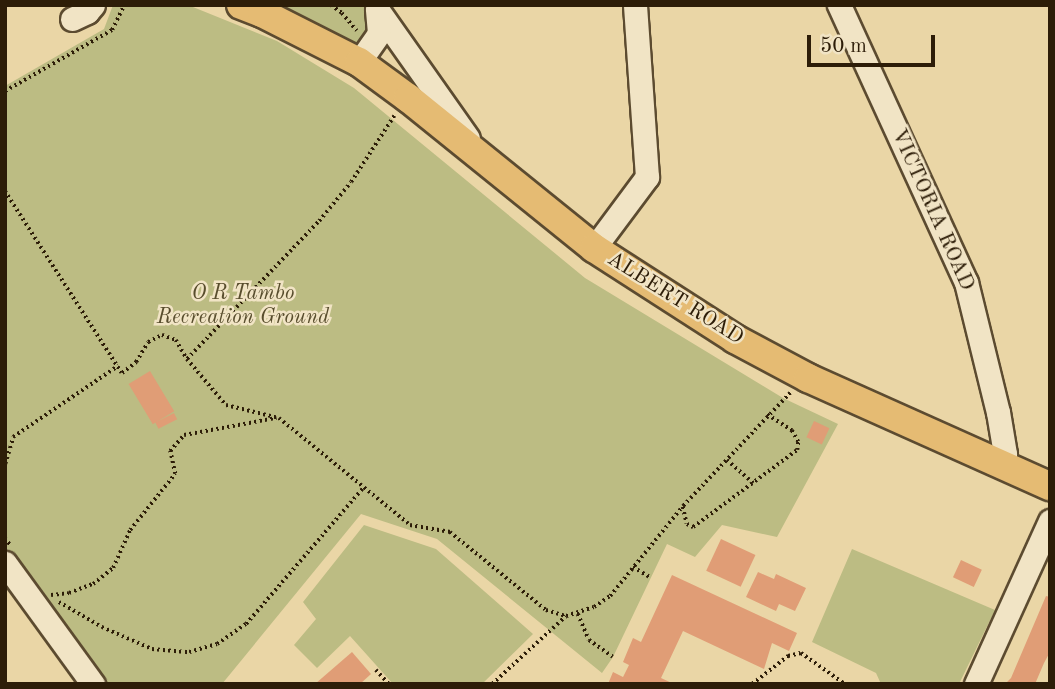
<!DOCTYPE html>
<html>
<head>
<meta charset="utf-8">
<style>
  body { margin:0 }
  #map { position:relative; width:1055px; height:689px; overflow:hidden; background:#ead6a6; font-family:"Old Standard TT",serif }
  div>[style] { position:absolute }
  .green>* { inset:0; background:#bcbc83 }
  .building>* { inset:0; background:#e09d76; transform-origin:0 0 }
  .path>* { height:3.5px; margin-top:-1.75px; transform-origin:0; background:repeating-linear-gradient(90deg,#2d1d08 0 2px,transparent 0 5.5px) }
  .roads { filter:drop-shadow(2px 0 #5c4b30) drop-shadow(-2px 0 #5c4b30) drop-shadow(0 2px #5c4b30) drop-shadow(0 -2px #5c4b30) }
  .minor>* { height:23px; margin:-11.5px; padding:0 11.5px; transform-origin:11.5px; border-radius:11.5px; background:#f1e4c5 }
  .major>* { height:28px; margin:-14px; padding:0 14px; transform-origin:14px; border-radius:14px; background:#e5bb73 }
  span { translate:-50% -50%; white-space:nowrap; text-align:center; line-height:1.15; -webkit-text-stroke:5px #f1e4c5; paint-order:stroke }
  .street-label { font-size:21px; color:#2d1d08 }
  .park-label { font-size:21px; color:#584d2d; font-style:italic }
  .frame { position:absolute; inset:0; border:7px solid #2d1d08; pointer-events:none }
  .scale { position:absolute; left:807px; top:35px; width:128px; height:32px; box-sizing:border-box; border:4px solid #2d1d08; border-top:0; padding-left:9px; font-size:21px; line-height:24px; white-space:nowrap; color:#2d1d08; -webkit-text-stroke:5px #f1e4c5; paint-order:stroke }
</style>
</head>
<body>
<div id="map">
  <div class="green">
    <div style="clip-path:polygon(113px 5px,188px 5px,277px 41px,354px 88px,585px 278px,783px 398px,838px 424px,777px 537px,722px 525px,695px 557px,667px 544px,613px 657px,602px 673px,437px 539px,361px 514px,222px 684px,93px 684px,5px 563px,5px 86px,104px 29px)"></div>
    <div style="clip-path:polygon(241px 5px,375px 5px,359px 62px)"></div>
    <div style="clip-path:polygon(364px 525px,436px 549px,533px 634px,482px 684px,393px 684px,350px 636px,317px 668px,294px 645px,316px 619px,303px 602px)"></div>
    <div style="clip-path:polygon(852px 549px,995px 610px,959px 684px,881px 684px,876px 673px,812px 642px)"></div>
  </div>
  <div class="building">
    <div style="left:150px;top:371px;width:47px;height:25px;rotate:59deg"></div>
    <div style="left:174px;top:413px;width:7px;height:21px;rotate:63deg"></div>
    <div style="left:814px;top:421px;width:17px;height:18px;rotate:25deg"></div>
    <div style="left:721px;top:539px;width:38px;height:35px;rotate:25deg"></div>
    <div style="left:961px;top:560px;width:23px;height:19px;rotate:25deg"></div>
    <div style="clip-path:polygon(758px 572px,774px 579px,776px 574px,806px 588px,795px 611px,779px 604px,776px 611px,746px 597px)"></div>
    <div style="clip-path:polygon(672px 575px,797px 633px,789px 651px,772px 643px,764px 669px,683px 631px,661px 678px,674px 684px,608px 684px,613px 672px,623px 677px,629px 665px,623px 662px,633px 638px,641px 642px)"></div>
    <div style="clip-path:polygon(1046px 596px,1050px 597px,1050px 652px,1044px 663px,1035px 684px,1005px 684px,1011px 678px)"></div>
    <div style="clip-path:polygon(352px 652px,371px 674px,360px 684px,315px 684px)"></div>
  </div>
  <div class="path">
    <div style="left:331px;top:5px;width:14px;rotate:36deg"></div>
    <div style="left:342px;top:13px;width:23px;rotate:50deg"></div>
    <div style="left:5px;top:91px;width:123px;rotate:-29.7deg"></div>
    <div style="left:112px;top:30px;width:28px;rotate:-64deg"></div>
    <div style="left:5px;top:191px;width:216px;rotate:57.3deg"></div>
    <div style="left:122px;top:373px;width:18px;rotate:-38deg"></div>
    <div style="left:136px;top:362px;width:23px;rotate:-59deg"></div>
    <div style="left:148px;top:342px;width:16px;rotate:-27deg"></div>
    <div style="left:162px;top:335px;width:15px;rotate:20deg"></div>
    <div style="left:176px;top:340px;width:22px;rotate:60deg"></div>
    <div style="left:187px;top:359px;width:60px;rotate:49.7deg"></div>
    <div style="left:226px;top:405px;width:55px;rotate:13.8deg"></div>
    <div style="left:279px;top:418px;width:169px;rotate:39.2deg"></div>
    <div style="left:410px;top:525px;width:41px;rotate:9.9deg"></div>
    <div style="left:450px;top:532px;width:124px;rotate:39.1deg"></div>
    <div style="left:546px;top:610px;width:21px;rotate:17deg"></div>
    <div style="left:187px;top:359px;width:191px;rotate:-46.3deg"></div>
    <div style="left:319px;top:221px;width:50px;rotate:-50.6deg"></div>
    <div style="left:351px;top:182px;width:79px;rotate:-56.9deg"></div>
    <div style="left:727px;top:460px;width:35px;rotate:41deg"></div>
    <div style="left:5px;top:464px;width:28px;rotate:-73deg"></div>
    <div style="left:13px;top:437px;width:127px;rotate:-34.1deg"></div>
    <div style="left:683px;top:507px;width:17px;rotate:77deg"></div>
    <div style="left:687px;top:524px;width:7px;rotate:27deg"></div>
    <div style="left:693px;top:527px;width:129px;rotate:-36.5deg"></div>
    <div style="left:797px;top:450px;width:8px;rotate:-83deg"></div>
    <div style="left:798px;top:442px;width:13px;rotate:-119deg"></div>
    <div style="left:792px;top:431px;width:30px;rotate:-147deg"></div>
    <div style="left:5px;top:538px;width:10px;rotate:53deg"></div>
    <div style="left:633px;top:567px;width:21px;rotate:31deg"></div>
    <div style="left:51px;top:595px;width:18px;rotate:-6deg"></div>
    <div style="left:69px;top:593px;width:26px;rotate:-21deg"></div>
    <div style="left:93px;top:584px;width:26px;rotate:-39deg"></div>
    <div style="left:113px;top:568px;width:42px;rotate:-65.9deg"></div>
    <div style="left:130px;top:530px;width:72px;rotate:-51.2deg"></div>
    <div style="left:175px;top:474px;width:24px;rotate:-102deg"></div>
    <div style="left:170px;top:451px;width:21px;rotate:-49deg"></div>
    <div style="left:184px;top:435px;width:94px;rotate:-10.5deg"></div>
    <div style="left:59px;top:602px;width:50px;rotate:30.2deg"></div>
    <div style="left:102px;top:627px;width:55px;rotate:23.7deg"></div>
    <div style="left:152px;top:649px;width:37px;rotate:5deg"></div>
    <div style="left:189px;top:652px;width:29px;rotate:-16deg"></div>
    <div style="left:217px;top:644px;width:35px;rotate:-35deg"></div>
    <div style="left:246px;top:624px;width:181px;rotate:-49.3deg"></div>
    <div style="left:578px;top:614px;width:28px;rotate:67deg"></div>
    <div style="left:589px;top:640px;width:29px;rotate:35deg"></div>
    <div style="left:376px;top:670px;width:19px;rotate:47deg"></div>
    <div style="left:492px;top:684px;width:100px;rotate:-42.6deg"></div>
    <div style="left:566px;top:616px;width:29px;rotate:-18deg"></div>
    <div style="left:594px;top:607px;width:19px;rotate:-35deg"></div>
    <div style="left:610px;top:596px;width:116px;rotate:-51deg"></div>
    <div style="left:683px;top:506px;width:156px;rotate:-46.6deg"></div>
    <div style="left:752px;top:684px;width:46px;rotate:-37.9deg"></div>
    <div style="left:788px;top:656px;width:13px;rotate:-13deg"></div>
    <div style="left:801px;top:653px;width:54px;rotate:35.2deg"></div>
  </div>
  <div class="roads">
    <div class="minor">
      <div style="left:839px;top:5px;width:305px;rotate:65.4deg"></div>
      <div style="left:966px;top:282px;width:134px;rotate:76.2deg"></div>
      <div style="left:998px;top:412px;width:43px;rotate:80.5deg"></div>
      <div style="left:1005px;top:454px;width:10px;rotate:101deg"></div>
      <div style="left:379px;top:12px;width:154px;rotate:54.8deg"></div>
      <div style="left:72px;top:19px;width:17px;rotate:-25deg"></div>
      <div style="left:87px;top:12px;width:9px;rotate:-49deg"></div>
      <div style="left:359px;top:62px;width:35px;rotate:-55deg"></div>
      <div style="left:379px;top:33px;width:24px;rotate:-95deg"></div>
      <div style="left:594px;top:248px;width:89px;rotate:-53.3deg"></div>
      <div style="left:647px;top:177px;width:172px;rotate:-94deg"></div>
      <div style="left:5px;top:563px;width:150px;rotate:54deg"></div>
      <div style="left:976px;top:684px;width:179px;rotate:-65.6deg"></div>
    </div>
    <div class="major">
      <div style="left:241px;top:5px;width:22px;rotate:21deg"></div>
      <div style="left:262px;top:13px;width:109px;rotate:26.8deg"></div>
      <div style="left:359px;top:62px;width:61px;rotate:36.3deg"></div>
      <div style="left:408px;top:98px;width:239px;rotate:38.9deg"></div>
      <div style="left:594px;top:248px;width:168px;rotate:32.8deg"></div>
      <div style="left:735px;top:339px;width:83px;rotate:28.1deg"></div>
      <div style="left:808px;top:378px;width:265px;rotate:24.1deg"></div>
    </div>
  </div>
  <div class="street-label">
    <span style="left:932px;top:210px;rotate:66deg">VICTORIA ROAD</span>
    <span style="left:675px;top:299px;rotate:32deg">ALBERT ROAD</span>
  </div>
  <div class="park-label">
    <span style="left:243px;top:306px">O R Tambo<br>Recreation Ground</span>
  </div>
  <div class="frame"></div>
  <div class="scale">50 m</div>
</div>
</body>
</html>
